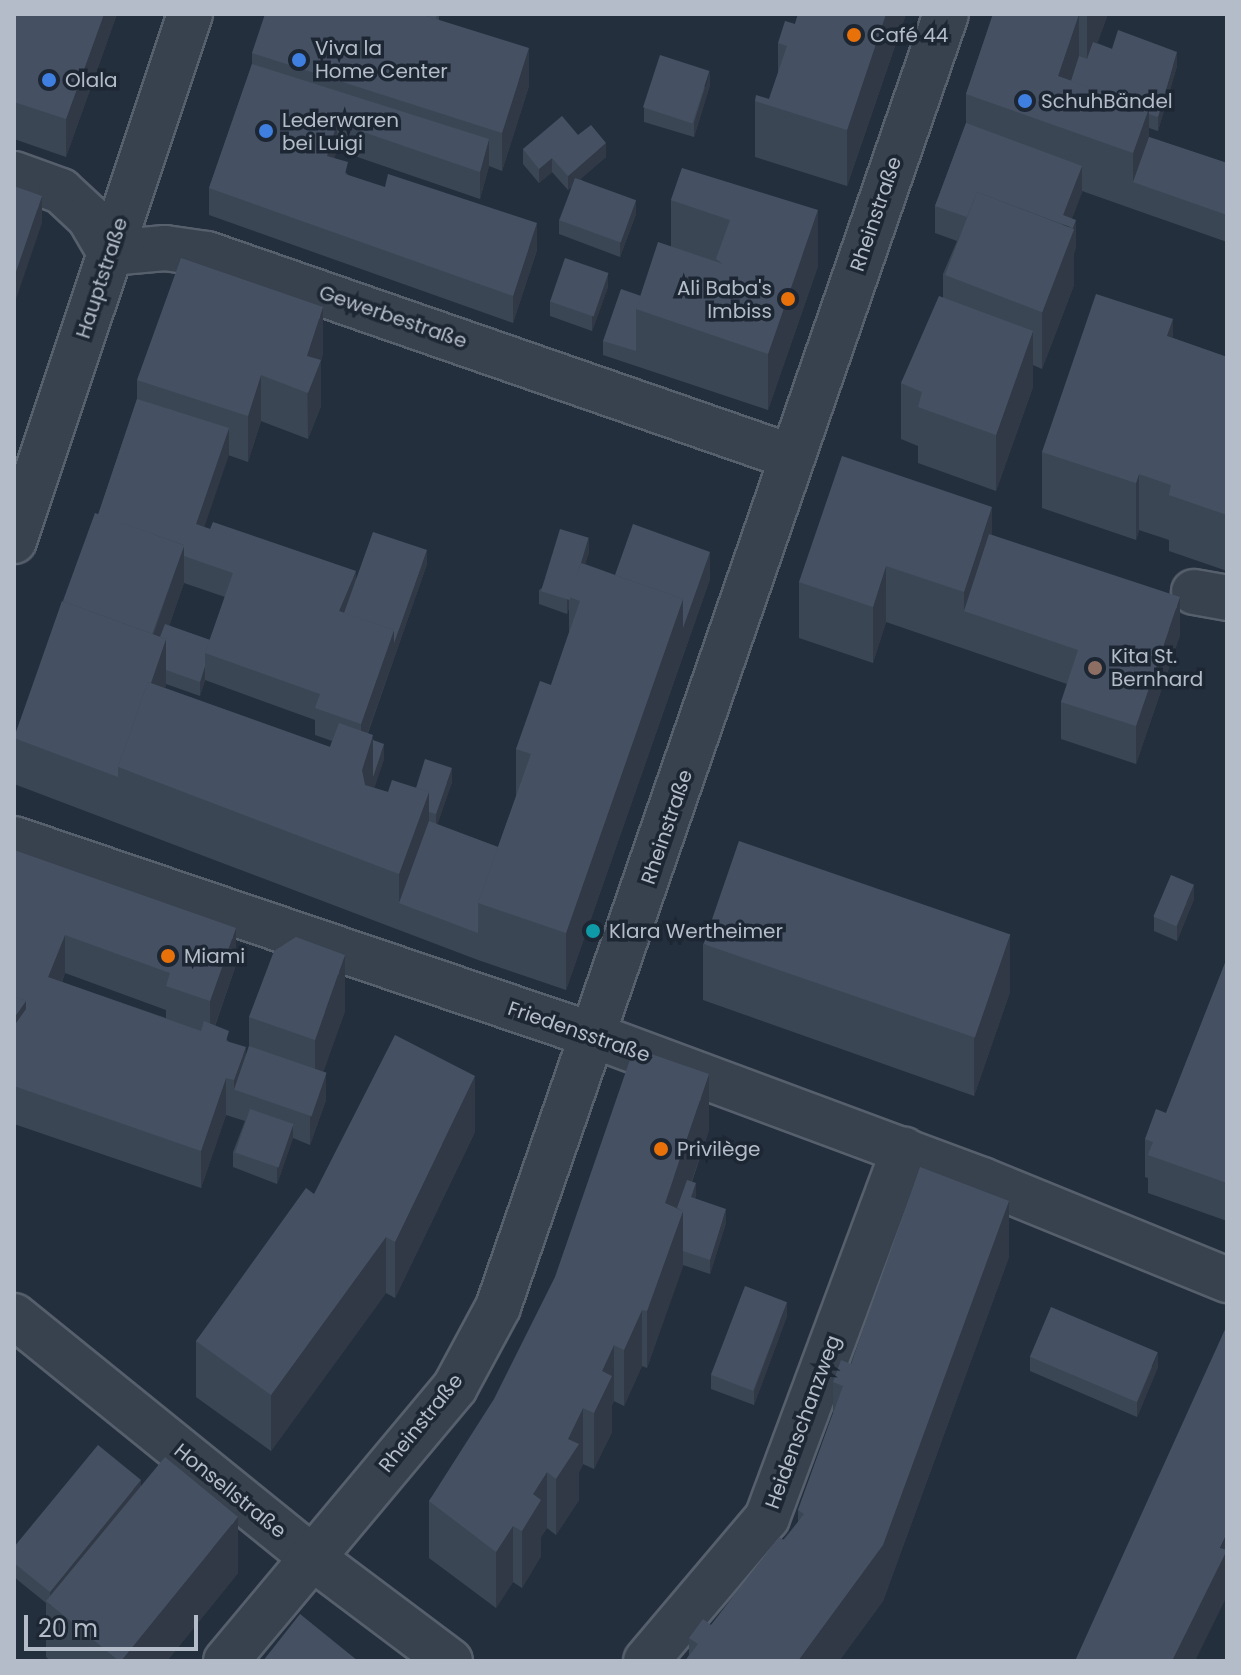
<!DOCTYPE html>
<html>
<head>
<meta charset="utf-8">
<style>
  body { margin:0 }
  #map { position:relative; width:1241px; height:1675px; overflow:hidden; background:#242f3e; font-family:Poppins,sans-serif }
  div>[style] { position:absolute }
  .roads { filter:drop-shadow(2px 0 #565f6c) drop-shadow(-2px 0 #565f6c) drop-shadow(0 2px #565f6c) drop-shadow(0 -2px #565f6c) }
  .street>* { height:44px; margin:-22px; padding:0 22px; transform-origin:22px; border-radius:22px; background:#38414e }
  .wall>* { inset:0; background:#3b4654 }
  .shaded-wall>* { inset:0; background:#303945 }
  .building>* { inset:0; background:#455162; transform-origin:0 0 }
  .dots>* { width:22px; height:22px; translate:-50% -50%; box-sizing:border-box; border:4px solid #1d2633; border-radius:50% }
  span { translate:-50% -50%; white-space:nowrap; text-align:center; line-height:1.15; -webkit-text-stroke:7px #1d2633; paint-order:stroke }
  .poi-label { font-size:20px; color:#b4bcc9 }
  .left { translate:0 -50%; text-align:left }
  .right { translate:-100% -50%; text-align:right }
  .street-label { font-size:20px; color:#b4bcc9 }
  .frame { position:absolute; inset:0; border:16px solid #b4bcc9; pointer-events:none }
  .scale { position:absolute; left:24px; top:1615px; width:174px; height:36px; box-sizing:border-box; border:4px solid #b4bcc9; border-top:0; padding-left:10px; font-size:24px; line-height:28px; white-space:nowrap; color:#b4bcc9; -webkit-text-stroke:6px #1d2633; paint-order:stroke }
</style>
</head>
<body>
<div id="map">
  <div class="roads">
    <div class="street">
      <div style="left:14px;top:174px;width:50px;rotate:19.9deg"></div>
      <div style="left:61px;top:191px;width:38px;rotate:43deg"></div>
      <div style="left:89px;top:217px;width:42px;rotate:59.7deg"></div>
      <div style="left:110px;top:253px;width:55px;rotate:-5.2deg"></div>
      <div style="left:165px;top:248px;width:42px;rotate:8.1deg"></div>
      <div style="left:207px;top:254px;width:619px;rotate:19.14deg"></div>
      <div style="left:14px;top:541px;width:556px;rotate:-71.53deg"></div>
      <div style="left:1194px;top:592px;width:34px;rotate:10deg"></div>
      <div style="left:14px;top:839px;width:613px;rotate:18.73deg"></div>
      <div style="left:595px;top:1036px;width:413px;rotate:20.4deg"></div>
      <div style="left:982px;top:1180px;width:265px;rotate:22.2deg"></div>
      <div style="left:14px;top:1316px;width:381px;rotate:39deg"></div>
      <div style="left:310px;top:1556px;width:175px;rotate:36.9deg"></div>
      <div style="left:226px;top:1661px;width:357px;rotate:-50.1deg"></div>
      <div style="left:455px;top:1387px;width:91px;rotate:-61.7deg"></div>
      <div style="left:498px;top:1307px;width:1368px;rotate:-70.89deg"></div>
      <div style="left:646px;top:1661px;width:187px;rotate:-49.8deg"></div>
      <div style="left:767px;top:1518px;width:393px;rotate:-69.6deg"></div>
    </div>
  </div>
  <div class="wall">
    <div style="clip-path:polygon(14px 14px,117px 14px,66px 157px,14px 139px)"></div>
    <div style="clip-path:polygon(439px 14px,439px 20px,529px 86px,502px 171px,489px 166px,480px 199px,337px 150px,334px 158px,348px 175px,537px 250px,513px 323px,209px 215px,209px 188px,252px 64px,252px 53px)"></div>
    <div style="clip-path:polygon(798px 14px,906px 14px,847px 186px,755px 157px,755px 101px,769px 99px,778px 73px,778px 43px,795px 24px)"></div>
    <div style="clip-path:polygon(993px 14px,1108px 14px,1097px 43px,1112px 49px,1177px 66px,1158px 131px,1149px 128px,1149px 137px,1227px 163px,1227px 242px,1082px 191px,1072px 218px,1076px 247px,1074px 253px,1074px 285px,1042px 369px,1033px 365px,1033px 387px,996px 491px,918px 463px,918px 446px,901px 439px,901px 383px,943px 298px,943px 274px,957px 241px,935px 233px,935px 206px,966px 123px,966px 94px)"></div>
    <div style="clip-path:polygon(710px 85px,694px 137px,644px 122px,644px 108px)"></div>
    <div style="clip-path:polygon(578px 135px,606px 157px,580px 179px,636px 214px,620px 257px,559px 234px,559px 220px,572px 187px,568px 190px,552px 172px,539px 183px,523px 164px,523px 149px)"></div>
    <div style="clip-path:polygon(682px 168px,818px 266px,768px 410px,603px 355px,603px 341px,641px 296px,671px 247px,671px 200px)"></div>
    <div style="clip-path:polygon(608px 287px,592px 331px,550px 316px,550px 301px)"></div>
    <div style="clip-path:polygon(1173px 338px,1227px 357px,1227px 571px,1169px 551px,1169px 540px,1139px 530px,1136px 540px,1042px 508px,1042px 452px)"></div>
    <div style="clip-path:polygon(evenodd,323px 353px,321px 361px,321px 406px,308px 439px,261px 421px,248px 462px,228px 455px,204px 527px,356px 579px,427px 564px,368px 733px,384px 759px,374px 788px,388px 792px,452px 782px,437px 825px,498px 847px,516px 797px,516px 749px,551px 685px,569px 632px,569px 608px,567px 614px,539px 604px,539px 590px,589px 552px,585px 564px,615px 575px,710px 579px,566px 990px,478px 960px,14px 784px,14px 737px,98px 515px,137px 399px,137px 380px,323px 353px,184px 583px,225px 597px,210px 640px,169px 626px,184px 583px,323px 353px,205px 680px,315px 720px,315px 735px,332px 741px,330px 747px,165px 688px,166px 684px,200px 696px,205px 680px)"></div>
    <div style="clip-path:polygon(992px 535px,1180px 635px,1136px 764px,1061px 739px,1061px 702px,1067px 684px,886px 622px,873px 663px,799px 638px,799px 582px)"></div>
    <div style="clip-path:polygon(evenodd,14px 850px,236px 965px,215px 1026px,229px 1042px,246px 1056px,249px 1046px,249px 1017px,345px 1011px,323px 1072px,326px 1100px,310px 1145px,293px 1138px,277px 1184px,233px 1167px,233px 1152px,245px 1121px,226px 1115px,201px 1188px,14px 1124px,14px 850px,65px 973px,166px 1010px,166px 1018px,62px 982px,65px 973px)"></div>
    <div style="clip-path:polygon(1194px 899px,1177px 941px,1154px 931px,1154px 917px)"></div>
    <div style="clip-path:polygon(703px 944px,1010px 992px,974px 1096px,703px 1000px)"></div>
    <div style="clip-path:polygon(1227px 958px,1227px 1221px,1148px 1193px,1148px 1178px,1145px 1177px,1145px 1139px,1166px 1113px)"></div>
    <div style="clip-path:polygon(709px 1130px,692px 1182px,695px 1199px,726px 1223px,710px 1274px,683px 1265px,647px 1368px,642px 1366px,624px 1406px,614px 1401px,612px 1405px,612px 1432px,594px 1469px,583px 1464px,579px 1472px,579px 1500px,556px 1535px,547px 1528px,541px 1537px,541px 1556px,522px 1588px,513px 1582px,496px 1608px,429px 1558px,429px 1501px)"></div>
    <div style="clip-path:polygon(475px 1132px,395px 1298px,386px 1293px,271px 1451px,196px 1397px,196px 1341px,314px 1194px)"></div>
    <div style="clip-path:polygon(1009px 1257px,883px 1601px,839px 1661px,685px 1661px,689px 1655px,689px 1638px,711px 1625px,798px 1522px,798px 1510px,833px 1413px,833px 1382px,851px 1364px)"></div>
    <div style="clip-path:polygon(787px 1316px,754px 1405px,711px 1389px,711px 1375px)"></div>
    <div style="clip-path:polygon(1030px 1357px,1158px 1367px,1137px 1417px,1030px 1371px)"></div>
    <div style="clip-path:polygon(141px 1486px,238px 1573px,167px 1661px,51px 1661px,46px 1657px,46px 1603px,14px 1577px,14px 1547px)"></div>
  </div>
  <div class="shaded-wall">
    <div style="clip-path:polygon(104px 14px,117px 14px,66px 157px,66px 119px)"></div>
    <div style="clip-path:polygon(886px 14px,906px 14px,847px 186px,847px 130px)"></div>
    <div style="clip-path:polygon(1079px 14px,1079px 70px,1062px 120px,1058px 76px)"></div>
    <div style="clip-path:polygon(1088px 14px,1108px 14px,1087px 73px,1087px 17px)"></div>
    <div style="clip-path:polygon(529px 48px,529px 86px,502px 171px,502px 133px)"></div>
    <div style="clip-path:polygon(1177px 52px,1177px 66px,1158px 131px,1158px 117px)"></div>
    <div style="clip-path:polygon(710px 71px,710px 85px,694px 137px,694px 123px)"></div>
    <div style="clip-path:polygon(1149px 108px,1149px 164px,1133px 182px,1133px 153px)"></div>
    <div style="clip-path:polygon(337px 123px,337px 150px,327px 183px,327px 156px)"></div>
    <div style="clip-path:polygon(489px 139px,489px 166px,480px 199px,480px 172px)"></div>
    <div style="clip-path:polygon(606px 143px,606px 157px,568px 190px,568px 176px)"></div>
    <div style="clip-path:polygon(552px 158px,552px 172px,539px 183px,539px 169px)"></div>
    <div style="clip-path:polygon(1082px 166px,1082px 193px,1063px 242px,1063px 215px)"></div>
    <div style="clip-path:polygon(42px 196px,42px 223px,14px 305px,14px 278px)"></div>
    <div style="clip-path:polygon(636px 200px,636px 214px,620px 257px,620px 242px)"></div>
    <div style="clip-path:polygon(818px 210px,818px 266px,768px 410px,768px 354px)"></div>
    <div style="clip-path:polygon(1076px 220px,1076px 247px,1074px 253px,1074px 285px,1042px 369px,1042px 313px)"></div>
    <div style="clip-path:polygon(537px 223px,537px 250px,513px 323px,513px 296px)"></div>
    <div style="clip-path:polygon(608px 273px,608px 287px,592px 331px,592px 317px)"></div>
    <div style="clip-path:polygon(323px 307px,323px 353px,321px 361px,321px 406px,308px 439px,307px 356px)"></div>
    <div style="clip-path:polygon(1173px 319px,1173px 376px,1167px 336px)"></div>
    <div style="clip-path:polygon(1033px 331px,1033px 387px,996px 491px,996px 435px)"></div>
    <div style="clip-path:polygon(261px 375px,261px 421px,248px 462px,248px 416px)"></div>
    <div style="clip-path:polygon(229px 428px,229px 455px,196px 551px,196px 524px)"></div>
    <div style="clip-path:polygon(1139px 474px,1139px 530px,1136px 540px,1136px 483px)"></div>
    <div style="clip-path:polygon(992px 507px,992px 563px,964px 611px,964px 592px)"></div>
    <div style="clip-path:polygon(589px 538px,589px 552px,573px 598px,569px 597px,569px 608px,567px 614px,567px 600px)"></div>
    <div style="clip-path:polygon(184px 545px,184px 583px,155px 666px,151px 641px)"></div>
    <div style="clip-path:polygon(427px 550px,427px 564px,394px 658px,394px 643px)"></div>
    <div style="clip-path:polygon(710px 552px,710px 579px,566px 990px,566px 933px,683px 599px)"></div>
    <div style="clip-path:polygon(886px 566px,886px 622px,873px 663px,873px 607px)"></div>
    <div style="clip-path:polygon(356px 571px,356px 598px,344px 626px,339px 611px)"></div>
    <div style="clip-path:polygon(1180px 597px,1180px 635px,1136px 764px,1136px 726px)"></div>
    <div style="clip-path:polygon(394px 630px,394px 658px,361px 751px,361px 724px)"></div>
    <div style="clip-path:polygon(166px 639px,166px 685px,135px 773px,121px 768px)"></div>
    <div style="clip-path:polygon(205px 666px,205px 680px,200px 696px,200px 682px)"></div>
    <div style="clip-path:polygon(373px 735px,373px 777px,384px 744px,384px 759px,362px 826px,362px 770px)"></div>
    <div style="clip-path:polygon(452px 768px,452px 782px,436px 828px,436px 814px)"></div>
    <div style="clip-path:polygon(429px 792px,429px 848px,399px 903px,399px 874px)"></div>
    <div style="clip-path:polygon(1194px 885px,1194px 899px,1177px 941px,1177px 926px)"></div>
    <div style="clip-path:polygon(236px 928px,236px 965px,210px 1039px,210px 1001px)"></div>
    <div style="clip-path:polygon(65px 935px,65px 973px,48px 1015px,48px 977px)"></div>
    <div style="clip-path:polygon(1010px 936px,1010px 992px,974px 1096px,974px 1039px)"></div>
    <div style="clip-path:polygon(345px 955px,345px 1011px,315px 1096px,315px 1040px)"></div>
    <div style="clip-path:polygon(26px 1001px,26px 1047px,14px 1086px,14px 1018px)"></div>
    <div style="clip-path:polygon(246px 1047px,246px 1084px,234px 1090px,234px 1080px)"></div>
    <div style="clip-path:polygon(326px 1073px,326px 1100px,310px 1145px,310px 1118px)"></div>
    <div style="clip-path:polygon(709px 1074px,709px 1130px,669px 1247px,665px 1203px)"></div>
    <div style="clip-path:polygon(475px 1076px,475px 1132px,395px 1298px,395px 1242px)"></div>
    <div style="clip-path:polygon(226px 1078px,226px 1115px,201px 1188px,201px 1151px)"></div>
    <div style="clip-path:polygon(293px 1124px,293px 1138px,277px 1184px,277px 1169px)"></div>
    <div style="clip-path:polygon(696px 1183px,696px 1197px,691px 1212px,691px 1197px)"></div>
    <div style="clip-path:polygon(1009px 1201px,1009px 1257px,883px 1601px,839px 1661px,798px 1661px)"></div>
    <div style="clip-path:polygon(726px 1209px,726px 1223px,710px 1274px,710px 1260px)"></div>
    <div style="clip-path:polygon(683px 1211px,683px 1267px,647px 1368px,647px 1311px)"></div>
    <div style="clip-path:polygon(386px 1237px,386px 1293px,271px 1451px,271px 1395px)"></div>
    <div style="clip-path:polygon(787px 1302px,787px 1316px,754px 1405px,754px 1391px)"></div>
    <div style="clip-path:polygon(642px 1310px,642px 1366px,624px 1406px,624px 1350px)"></div>
    <div style="clip-path:polygon(614px 1345px,614px 1401px,612px 1405px,612px 1432px,594px 1469px,594px 1413px,602px 1371px)"></div>
    <div style="clip-path:polygon(1158px 1353px,1158px 1367px,1137px 1417px,1137px 1403px)"></div>
    <div style="clip-path:polygon(583px 1408px,583px 1464px,579px 1472px,579px 1500px,556px 1535px,556px 1479px,568px 1439px)"></div>
    <div style="clip-path:polygon(547px 1472px,547px 1528px,541px 1537px,541px 1556px,522px 1588px,522px 1531px,533px 1494px)"></div>
    <div style="clip-path:polygon(141px 1480px,141px 1494px,50px 1606px,50px 1592px)"></div>
    <div style="clip-path:polygon(238px 1517px,238px 1573px,167px 1661px,121px 1661px)"></div>
    <div style="clip-path:polygon(513px 1526px,513px 1582px,496px 1608px,496px 1552px)"></div>
    <div style="clip-path:polygon(1227px 1533px,1227px 1596px,1195px 1661px,1172px 1661px)"></div>
  </div>
  <div class="building">
    <div style="clip-path:polygon(14px 14px,104px 14px,66px 119px,14px 102px)"></div>
    <div style="clip-path:polygon(265px 14px,420px 14px,529px 48px,502px 133px,252px 53px)"></div>
    <div style="clip-path:polygon(420px 14px,437px 14px,436px 19px)"></div>
    <div style="clip-path:polygon(798px 14px,886px 14px,847px 130px,755px 101px,756px 95px,769px 99px,787px 46px,778px 43px,785px 21px,795px 24px)"></div>
    <div style="clip-path:polygon(993px 14px,1079px 14px,1058px 76px,1149px 108px,1133px 153px,966px 94px)"></div>
    <div style="clip-path:polygon(1118px 30px,1177px 52px,1158px 117px,1149px 114px,1149px 108px,1071px 81px,1079px 56px,1087px 59px,1093px 42px,1112px 49px)"></div>
    <div style="left:660px;top:55px;width:52px;height:55px;rotate:18deg"></div>
    <div style="clip-path:polygon(252px 64px,489px 139px,480px 172px,337px 123px,327px 156px,348px 162px,345px 174px,385px 187px,388px 174px,537px 223px,513px 296px,209px 188px)"></div>
    <div style="clip-path:polygon(562px 116px,578px 135px,591px 125px,606px 143px,568px 176px,552px 158px,539px 169px,523px 149px)"></div>
    <div style="clip-path:polygon(966px 123px,1082px 166px,1063px 215px,1076px 220px,1073px 228px,977px 192px,967px 217px,935px 206px)"></div>
    <div style="clip-path:polygon(1149px 137px,1227px 163px,1227px 215px,1133px 182px)"></div>
    <div style="clip-path:polygon(682px 168px,818px 210px,768px 354px,636px 309px,658px 242px,723px 264px,716px 259px,730px 220px,671px 200px)"></div>
    <div style="left:575px;top:178px;width:65px;height:45px;rotate:20deg"></div>
    <div style="clip-path:polygon(14px 186px,42px 196px,14px 278px)"></div>
    <div style="left:977px;top:192px;width:104px;height:89px;rotate:21deg"></div>
    <div style="clip-path:polygon(181px 258px,323px 307px,307px 356px,321px 360px,308px 393px,261px 375px,248px 416px,137px 380px)"></div>
    <div style="left:565px;top:258px;width:46px;height:46px;rotate:19deg"></div>
    <div style="clip-path:polygon(621px 289px,641px 296px,636px 309px,636px 351px,603px 341px)"></div>
    <div style="clip-path:polygon(1096px 294px,1173px 319px,1167px 336px,1227px 357px,1227px 515px,1169px 495px,1171px 485px,1139px 474px,1136px 483px,1042px 452px)"></div>
    <div style="clip-path:polygon(939px 296px,1033px 331px,996px 435px,918px 407px,922px 392px,901px 383px)"></div>
    <div style="clip-path:polygon(137px 399px,229px 428px,196px 524px,210px 529px,213px 522px,356px 571px,339px 611px,394px 630px,361px 724px,315px 708px,320px 694px,205px 653px,233px 573px,184px 556px,184px 545px,98px 515px)"></div>
    <div style="clip-path:polygon(842px 456px,992px 507px,964px 592px,886px 566px,873px 607px,799px 582px)"></div>
    <div style="left:95px;top:513px;width:95px;height:94px;rotate:20deg"></div>
    <div style="clip-path:polygon(633px 524px,710px 552px,683px 628px,683px 599px,615px 575px)"></div>
    <div style="left:560px;top:529px;width:30px;height:65px;rotate:17deg"></div>
    <div style="clip-path:polygon(373px 532px,427px 550px,394px 643px,394px 630px,344px 613px)"></div>
    <div style="clip-path:polygon(989px 534px,1180px 597px,1136px 726px,1061px 702px,1078px 650px,964px 611px)"></div>
    <div style="clip-path:polygon(581px 563px,683px 599px,566px 933px,478px 903px,531px 754px,516px 749px,540px 681px,551px 685px,580px 601px,569px 597px)"></div>
    <div style="clip-path:polygon(62px 601px,166px 639px,151px 683px,148px 682px,118px 767px,118px 777px,14px 738px)"></div>
    <div style="clip-path:polygon(165px 624px,210px 640px,205px 653px,205px 666px,200px 682px,166px 670px,166px 639px,160px 637px)"></div>
    <div style="clip-path:polygon(148px 682px,330px 747px,339px 723px,373px 735px,362px 770px,365px 785px,388px 792px,392px 780px,429px 792px,399px 874px,118px 767px)"></div>
    <div style="clip-path:polygon(373px 740px,384px 744px,373px 777px)"></div>
    <div style="clip-path:polygon(425px 759px,452px 768px,436px 814px,429px 812px,429px 792px,416px 788px)"></div>
    <div style="clip-path:polygon(429px 821px,498px 847px,478px 903px,478px 933px,399px 903px)"></div>
    <div style="left:739px;top:841px;width:287px;height:109px;rotate:19deg"></div>
    <div style="clip-path:polygon(14px 850px,236px 928px,210px 1001px,166px 986px,170px 973px,65px 935px,48px 977px,201px 1031px,204px 1021px,229px 1031px,226px 1041px,246px 1047px,234px 1080px,226px 1078px,201px 1151px,14px 1086px,14px 1048px,16px 1046px,16px 1037px,14px 1036px,14px 1026px,26px 1009px,26px 1001px,14px 996px)"></div>
    <div style="left:1171px;top:875px;width:25px;height:45px;rotate:23deg"></div>
    <div style="clip-path:polygon(296px 937px,345px 955px,315px 1040px,249px 1017px,274px 951px)"></div>
    <div style="clip-path:polygon(1227px 958px,1227px 1183px,1148px 1155px,1153px 1142px,1145px 1139px,1156px 1109px,1166px 1113px)"></div>
    <div style="clip-path:polygon(14px 996px,26px 1001px,14px 1018px)"></div>
    <div style="clip-path:polygon(395px 1035px,475px 1076px,395px 1242px,386px 1237px,271px 1395px,196px 1341px,306px 1188px,314px 1194px)"></div>
    <div style="left:249px;top:1046px;width:82px;height:46px;rotate:19deg"></div>
    <div style="clip-path:polygon(634px 1048px,709px 1074px,665px 1203px,683px 1211px,647px 1311px,642px 1310px,624px 1350px,614px 1345px,602px 1371px,612px 1376px,594px 1413px,583px 1408px,568px 1439px,579px 1444px,556px 1479px,547px 1472px,533px 1494px,541px 1500px,522px 1531px,513px 1526px,496px 1552px,429px 1501px,494px 1399px,555px 1277px)"></div>
    <div style="left:250px;top:1109px;width:46px;height:46px;rotate:19deg"></div>
    <div style="clip-path:polygon(920px 1167px,1009px 1201px,883px 1545px,798px 1661px,685px 1661px,698px 1644px,689px 1638px,703px 1619px,711px 1625px,779px 1537px,784px 1540px,804px 1514px,798px 1510px,843px 1386px,833px 1382px,841px 1360px,851px 1364px)"></div>
    <div style="clip-path:polygon(687px 1180px,696px 1183px,691px 1197px,726px 1209px,710px 1260px,683px 1251px,683px 1211px,677px 1208px)"></div>
    <div style="left:745px;top:1286px;width:45px;height:95px;rotate:21deg"></div>
    <div style="left:1051px;top:1307px;width:116px;height:54px;rotate:23deg"></div>
    <div style="clip-path:polygon(1227px 1325px,1227px 1533px,1220px 1548px,1227px 1550px,1172px 1661px,1075px 1661px)"></div>
    <div style="clip-path:polygon(98px 1445px,141px 1480px,50px 1592px,14px 1563px,14px 1547px)"></div>
    <div style="clip-path:polygon(165px 1457px,238px 1517px,121px 1661px,119px 1661px,46px 1601px)"></div>
    <div style="clip-path:polygon(300px 1614px,358px 1661px,263px 1661px)"></div>
  </div>
  <div class="dots">
    <div style="left:854px;top:35px;background:#e8710a"></div>
    <div style="left:299px;top:60px;background:#3f7fe0"></div>
    <div style="left:49px;top:80px;background:#3f7fe0"></div>
    <div style="left:1025px;top:101px;background:#3f7fe0"></div>
    <div style="left:266px;top:131px;background:#3f7fe0"></div>
    <div style="left:788px;top:299px;background:#e8710a"></div>
    <div style="left:1095px;top:668px;background:#8d6e63"></div>
    <div style="left:593px;top:931px;background:#0f9aa8"></div>
    <div style="left:168px;top:956px;background:#e8710a"></div>
    <div style="left:661px;top:1149px;background:#e8710a"></div>
  </div>
  <div class="poi-label">
    <span class="left" style="left:870px;top:35px">Café 44</span>
    <span class="left" style="left:315px;top:60px">Viva la<br>Home Center</span>
    <span class="left" style="left:65px;top:80px">Olala</span>
    <span class="left" style="left:1041px;top:101px">SchuhBändel</span>
    <span class="left" style="left:282px;top:132px">Lederwaren<br>bei Luigi</span>
    <span class="right" style="left:772px;top:300px">Ali Baba's<br>Imbiss</span>
    <span class="left" style="left:1111px;top:668px">Kita St.<br>Bernhard</span>
    <span class="left" style="left:609px;top:931px">Klara Wertheimer</span>
    <span class="left" style="left:184px;top:956px">Miami</span>
    <span class="left" style="left:677px;top:1149px">Privilège</span>
  </div>
  <div class="street-label">
    <span style="left:876px;top:214px;rotate:-71deg">Rheinstraße</span>
    <span style="left:102px;top:278px;rotate:-72deg">Hauptstraße</span>
    <span style="left:393px;top:317px;rotate:19deg">Gewerbestraße</span>
    <span style="left:667px;top:827px;rotate:-71deg">Rheinstraße</span>
    <span style="left:579px;top:1032px;rotate:19deg">Friedensstraße</span>
    <span style="left:803px;top:1422px;rotate:-70deg">Heidenschanzweg</span>
    <span style="left:421px;top:1423px;rotate:-51deg">Rheinstraße</span>
    <span style="left:230px;top:1491px;rotate:39deg">Honsellstraße</span>
  </div>
  <div class="frame"></div>
  <div class="scale">20 m</div>
</div>
</body>
</html>
